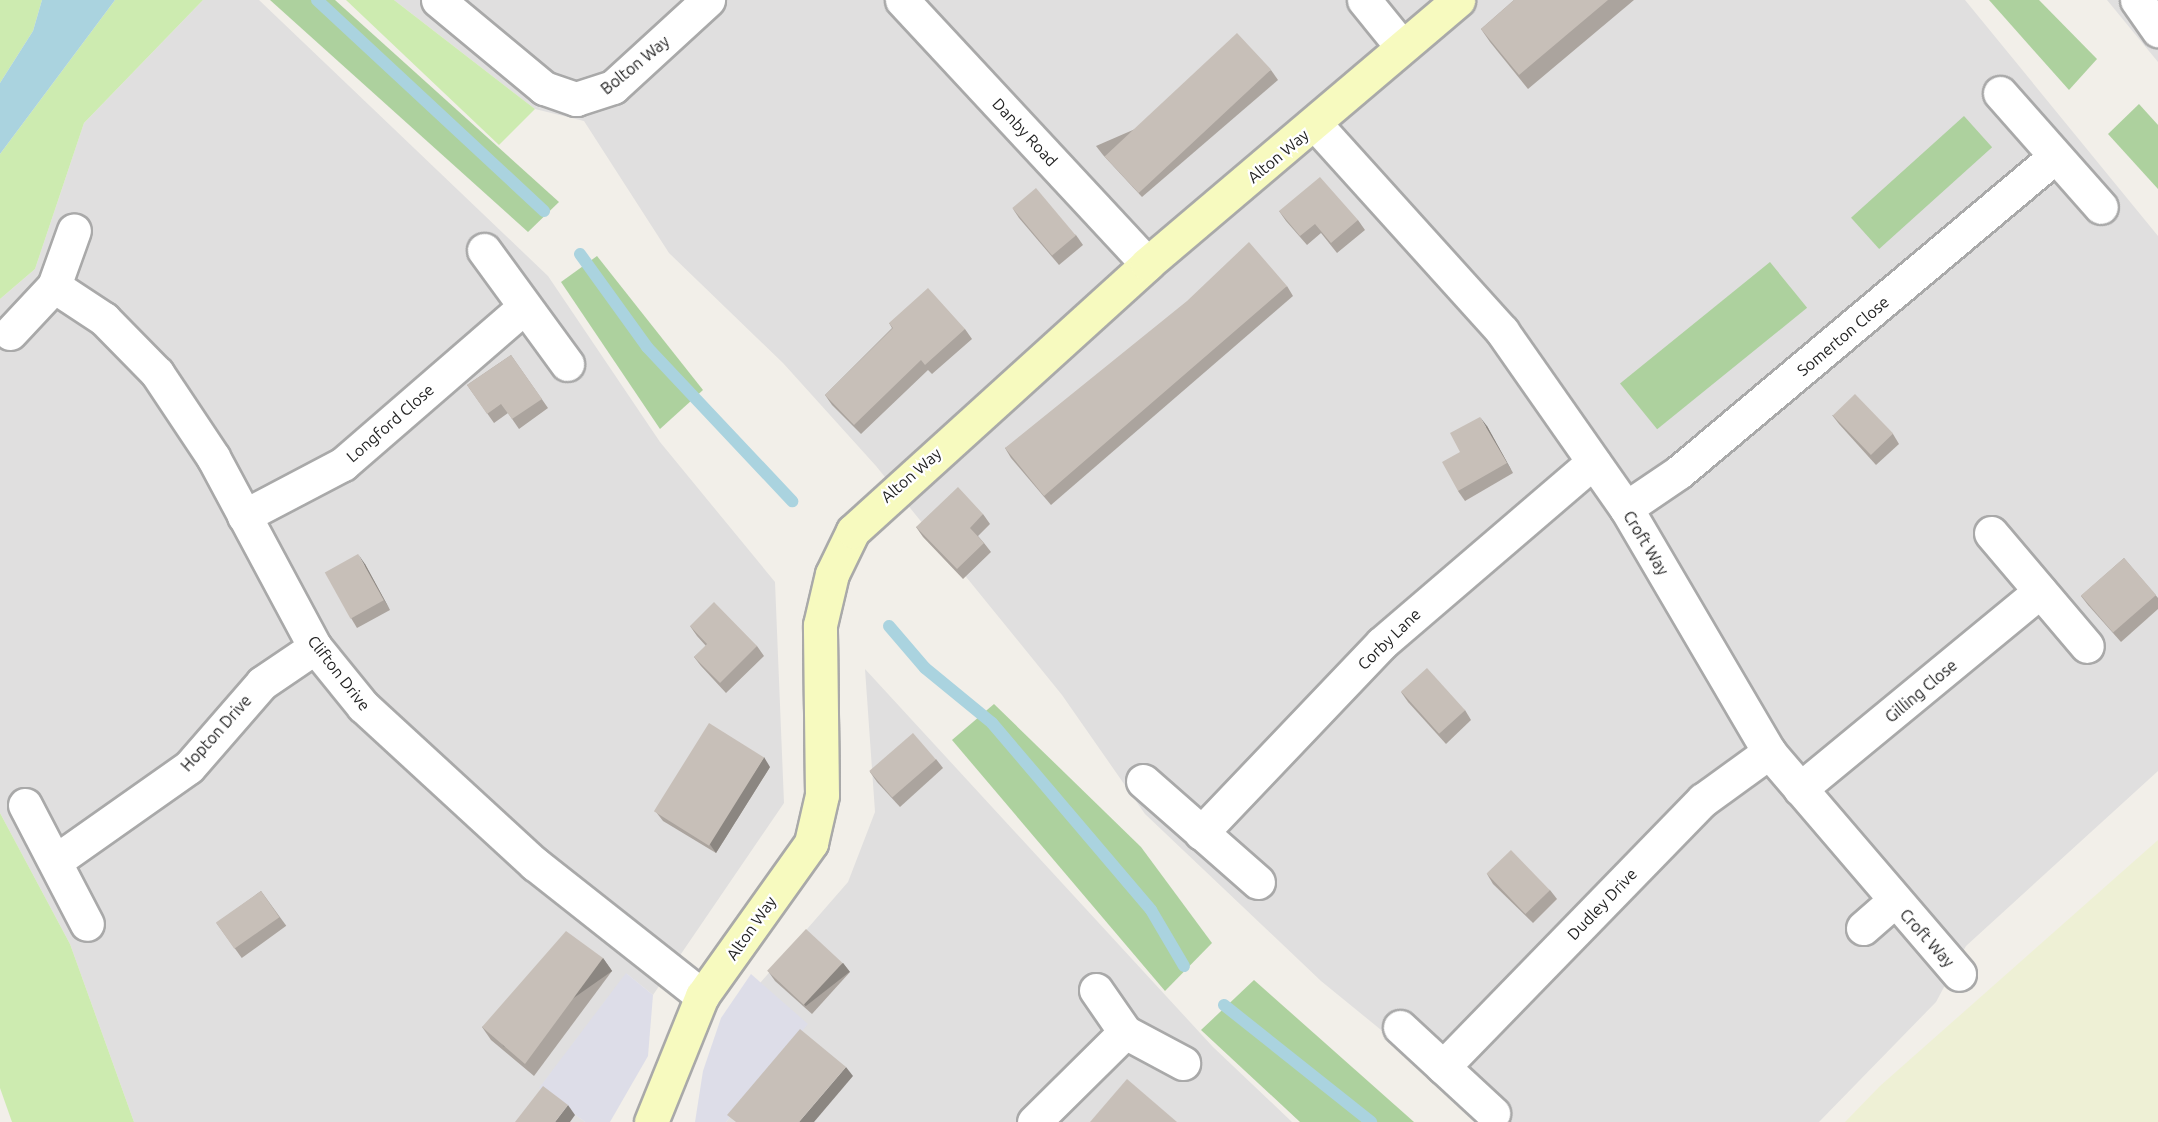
<!DOCTYPE html>
<html>
<head>
<meta charset="utf-8">
<style>
  body { margin:0 }
  #map { position:relative; width:2158px; height:1122px; overflow:hidden; background:#f2efe9; font-family:Ubuntu,sans-serif }
  div>[style] { position:absolute }
  .residential>* { inset:0; background:#e0dfdf }
  .farmland>* { inset:0; background:#eef0d5 }
  .grass>* { inset:0; background:#cdebb0 }
  .forest>* { inset:0; background:#add19e; transform-origin:0 0 }
  .plaza>* { inset:0; background:#dddde8 }
  .water>* { inset:0; background:#aad3df }
  .stream>* { height:12px; margin:-6px; padding:0 6px; transform-origin:6px; border-radius:6px; background:#aad3df }
  .roads { filter:drop-shadow(2px 0 #a9a9a9) drop-shadow(-2px 0 #a9a9a9) drop-shadow(0 2px #a9a9a9) drop-shadow(0 -2px #a9a9a9) }
  .street>* { height:33px; margin:-16.5px; padding:0 16.5px; transform-origin:16.5px; border-radius:16.5px; background:#fff }
  .secondary>* { height:33px; margin:-16.5px; padding:0 16.5px; transform-origin:16.5px; border-radius:16.5px; background:#f7fabf }
  .wall>* { inset:0; background:#aba49e; transform-origin:0 0 }
  .shaded-wall>* { inset:0; background:#8b8681; transform-origin:0 0 }
  .building>* { inset:0; background:#c7bfb8; transform-origin:0 0 }
  span { translate:-50% -50%; white-space:nowrap; text-align:center; line-height:1.15; -webkit-text-stroke:4.5px #fff; paint-order:stroke }
  .street-label { font-size:16px; color:#222 }
</style>
</head>
<body>
<div id="map">
  <div class="residential">
    <div style="clip-path:polygon(203px 0,259px 0,548px 276px,660px 442px,775px 582px,784px 803px,653px 995px,627px 974px,540px 1088px,585px 1122px,134px 1122px,70px 944px,0 813px,0 299px,35px 269px,84px 123px)"></div>
    <div style="clip-path:polygon(394px 0,1965px 0,2158px 236px,2158px 771px,1966px 946px,1936px 1002px,1819px 1122px,1494px 1122px,1321px 981px,1145px 814px,1062px 695px,876px 466px,783px 363px,669px 253px,584px 121px,535px 109px)"></div>
    <div style="clip-path:polygon(2107px 0,2158px 0,2158px 62px)"></div>
    <div style="clip-path:polygon(865px 669px,1213px 1047px,1292px 1122px,726px 1122px,807px 1024px,760px 983px,848px 882px,875px 812px)"></div>
  </div>
  <div class="farmland">
    <div style="clip-path:polygon(2158px 840px,2158px 1122px,1845px 1122px,1880px 1086px)"></div>
  </div>
  <div class="grass">
    <div style="clip-path:polygon(0 0,42px 0,33px 31px,0 83px)"></div>
    <div style="clip-path:polygon(115px 0,203px 0,84px 123px,35px 269px,0 299px,0 154px)"></div>
    <div style="clip-path:polygon(346px 0,394px 0,535px 109px,499px 145px)"></div>
    <div style="clip-path:polygon(0 813px,70px 944px,134px 1122px,12px 1122px,0 1088px)"></div>
  </div>
  <div class="forest">
    <div style="clip-path:polygon(270px 0,335px 0,559px 202px,528px 232px)"></div>
    <div style="clip-path:polygon(1989px 0,2039px 0,2097px 59px,2069px 90px)"></div>
    <div style="clip-path:polygon(2139px 104px,2158px 125px,2158px 189px,2108px 134px)"></div>
    <div style="left:1964px;top:116px;width:42px;height:152px;rotate:48deg"></div>
    <div style="clip-path:polygon(597px 256px,703px 390px,660px 429px,561px 282px)"></div>
    <div style="left:1770px;top:262px;width:59px;height:193px;rotate:51deg"></div>
    <div style="clip-path:polygon(994px 704px,1141px 847px,1212px 943px,1165px 991px,952px 740px)"></div>
    <div style="clip-path:polygon(1254px 980px,1414px 1122px,1300px 1122px,1201px 1030px)"></div>
  </div>
  <div class="plaza">
    <div style="clip-path:polygon(626px 973px,653px 995px,648px 1056px,610px 1122px,585px 1122px,539px 1088px)"></div>
    <div style="clip-path:polygon(751px 974px,808px 1024px,726px 1122px,695px 1122px,703px 1071px,721px 1018px)"></div>
  </div>
  <div class="water">
    <div style="clip-path:polygon(42px 0,115px 0,0 154px,0 83px,33px 31px)"></div>
  </div>
  <div class="stream">
    <div style="left:317px;top:0;width:310px;rotate:42.9deg"></div>
    <div style="left:580px;top:254px;width:115px;rotate:54.2deg"></div>
    <div style="left:647px;top:347px;width:212px;rotate:46.7deg"></div>
    <div style="left:889px;top:626px;width:55px;rotate:49.4deg"></div>
    <div style="left:925px;top:668px;width:87px;rotate:39.4deg"></div>
    <div style="left:992px;top:723px;width:245px;rotate:49.6deg"></div>
    <div style="left:1151px;top:910px;width:65px;rotate:59.5deg"></div>
    <div style="left:1224px;top:1005px;width:188px;rotate:38.5deg"></div>
  </div>
  <div class="roads">
    <div class="street">
      <div style="left:438px;top:0;width:138px;rotate:39.7deg"></div>
      <div style="left:544px;top:88px;width:34px;rotate:19deg"></div>
      <div style="left:576px;top:99px;width:39px;rotate:-18deg"></div>
      <div style="left:613px;top:87px;width:129px;rotate:-42.5deg"></div>
      <div style="left:902px;top:0;width:360px;rotate:47.1deg"></div>
      <div style="left:1364px;top:0;width:60px;rotate:51deg"></div>
      <div style="left:2137px;top:0;width:37px;rotate:55deg"></div>
      <div style="left:2000px;top:93px;width:152px;rotate:48.5deg"></div>
      <div style="left:1316px;top:125px;width:278px;rotate:47.9deg"></div>
      <div style="left:1502px;top:331px;width:216px;rotate:55deg"></div>
      <div style="left:1626px;top:508px;width:283px;rotate:59.6deg"></div>
      <div style="left:1769px;top:752px;width:292px;rotate:49.4deg"></div>
      <div style="left:484px;top:250px;width:141px;rotate:53.9deg"></div>
      <div style="left:54px;top:286px;width:60px;rotate:33.4deg"></div>
      <div style="left:104px;top:319px;width:76px;rotate:45.5deg"></div>
      <div style="left:157px;top:373px;width:101px;rotate:56.3deg"></div>
      <div style="left:213px;top:457px;width:216px;rotate:61.8deg"></div>
      <div style="left:315px;top:647px;width:76px;rotate:50.9deg"></div>
      <div style="left:363px;top:706px;width:234px;rotate:42.6deg"></div>
      <div style="left:535px;top:864px;width:213px;rotate:38.3deg"></div>
      <div style="left:10px;top:333px;width:64px;rotate:-46.9deg"></div>
      <div style="left:54px;top:286px;width:59px;rotate:-70.3deg"></div>
      <div style="left:1626px;top:508px;width:64px;rotate:-34.2deg"></div>
      <div style="left:1679px;top:472px;width:491px;rotate:-40deg"></div>
      <div style="left:244px;top:516px;width:112px;rotate:-27.7deg"></div>
      <div style="left:343px;top:464px;width:237px;rotate:-40.9deg"></div>
      <div style="left:1991px;top:533px;width:148px;rotate:49.7deg"></div>
      <div style="left:1143px;top:781px;width:153px;rotate:41.3deg"></div>
      <div style="left:1800px;top:789px;width:311px;rotate:-39.5deg"></div>
      <div style="left:25px;top:805px;width:134px;rotate:62.5deg"></div>
      <div style="left:1201px;top:833px;width:262px;rotate:-46.4deg"></div>
      <div style="left:1382px;top:643px;width:278px;rotate:-40.6deg"></div>
      <div style="left:57px;top:860px;width:161px;rotate:-35.2deg"></div>
      <div style="left:189px;top:767px;width:111px;rotate:-49deg"></div>
      <div style="left:262px;top:683px;width:64px;rotate:-34.2deg"></div>
      <div style="left:1863px;top:928px;width:41px;rotate:-41.1deg"></div>
      <div style="left:1096px;top:990px;width:51px;rotate:55.4deg"></div>
      <div style="left:1125px;top:1032px;width:66px;rotate:28.1deg"></div>
      <div style="left:1400px;top:1027px;width:127px;rotate:42.8deg"></div>
      <div style="left:1443px;top:1067px;width:373px;rotate:-45.8deg"></div>
      <div style="left:1703px;top:800px;width:82px;rotate:-36deg"></div>
      <div style="left:1034px;top:1122px;width:128px;rotate:-44.7deg"></div>
    </div>
    <div class="secondary">
      <div style="left:651px;top:1122px;width:136px;rotate:-68deg"></div>
      <div style="left:702px;top:996px;width:188px;rotate:-54.5deg"></div>
      <div style="left:811px;top:843px;width:49px;rotate:-77.1deg"></div>
      <div style="left:822px;top:795px;width:170px;rotate:-90.7deg"></div>
      <div style="left:820px;top:625px;width:52px;rotate:-76.8deg"></div>
      <div style="left:832px;top:574px;width:48px;rotate:-64deg"></div>
      <div style="left:853px;top:531px;width:397px;rotate:-42.2deg"></div>
      <div style="left:1147px;top:264px;width:408px;rotate:-40.3deg"></div>
    </div>
  </div>
  <div class="wall">
    <div style="clip-path:polygon(1514px 0,1634px 0,1528px 89px,1490px 42px,1481px 29px)"></div>
    <div style="clip-path:polygon(1271px 70px,1278px 80px,1142px 197px,1103px 155px,1096px 146px)"></div>
    <div style="clip-path:polygon(1013px 209px,1076px 235px,1083px 245px,1059px 265px,1019px 218px)"></div>
    <div style="clip-path:polygon(1279px 211px,1358px 220px,1365px 230px,1337px 253px,1321px 233px,1307px 245px,1286px 221px)"></div>
    <div style="clip-path:polygon(1287px 286px,1293px 296px,1051px 505px,1011px 458px,1005px 448px)"></div>
    <div style="clip-path:polygon(889px 323px,965px 329px,972px 339px,932px 374px,928px 370px,861px 434px,832px 405px,825px 395px,892px 328px)"></div>
    <div style="clip-path:polygon(511px 355px,548px 408px,519px 429px,508px 413px,494px 423px,467px 385px)"></div>
    <div style="clip-path:polygon(1832px 415px,1893px 434px,1899px 444px,1876px 465px,1839px 424px)"></div>
    <div style="clip-path:polygon(1487px 426px,1513px 473px,1465px 501px,1458px 491px,1460px 452px)"></div>
    <div style="clip-path:polygon(983px 514px,990px 524px,978px 536px,984px 543px,991px 552px,963px 579px,923px 537px,916px 527px)"></div>
    <div style="clip-path:polygon(2124px 558px,2158px 598px,2158px 609px,2121px 642px,2088px 605px,2081px 596px)"></div>
    <div style="clip-path:polygon(365px 564px,390px 610px,357px 628px,351px 618px)"></div>
    <div style="clip-path:polygon(690px 626px,757px 646px,764px 656px,726px 693px,701px 666px,694px 657px,706px 646px,697px 636px)"></div>
    <div style="clip-path:polygon(1401px 692px,1465px 710px,1471px 720px,1446px 744px,1408px 702px)"></div>
    <div style="clip-path:polygon(936px 759px,943px 768px,900px 807px,877px 782px,870px 772px)"></div>
    <div style="clip-path:polygon(770px 767px,716px 853px,663px 821px,656px 812px)"></div>
    <div style="clip-path:polygon(1487px 874px,1550px 890px,1557px 899px,1533px 923px,1493px 884px)"></div>
    <div style="left:261px;top:891px;width:43px;height:55px;rotate:54deg"></div>
    <div style="clip-path:polygon(603px 958px,612px 971px,534px 1076px,491px 1040px,482px 1027px)"></div>
    <div style="clip-path:polygon(843px 963px,850px 972px,812px 1014px,775px 981px,768px 971px)"></div>
  </div>
  <div class="shaded-wall">
    <div style="clip-path:polygon(1480px 417px,1487px 426px,1513px 473px,1507px 463px)"></div>
    <div style="clip-path:polygon(358px 554px,365px 564px,390px 610px,384px 600px)"></div>
    <div style="clip-path:polygon(764px 757px,770px 767px,716px 853px,709px 843px)"></div>
    <div style="left:603px;top:958px;width:16px;height:132px;rotate:55deg"></div>
    <div style="left:843px;top:963px;width:11px;height:56px;rotate:52deg"></div>
    <div style="clip-path:polygon(846px 1067px,853px 1076px,814px 1122px,799px 1122px)"></div>
    <div style="clip-path:polygon(568px 1105px,575px 1115px,570px 1122px,555px 1122px)"></div>
  </div>
  <div class="building">
    <div style="clip-path:polygon(1514px 0,1608px 0,1519px 75px,1481px 29px)"></div>
    <div style="left:1237px;top:33px;width:50px;height:181px;rotate:47deg"></div>
    <div style="clip-path:polygon(1320px 177px,1358px 220px,1331px 243px,1315px 224px,1300px 236px,1279px 211px)"></div>
    <div style="left:1036px;top:188px;width:62px;height:31px;rotate:50deg"></div>
    <div style="clip-path:polygon(1249px 242px,1287px 286px,1044px 496px,1005px 448px,1187px 301px)"></div>
    <div style="clip-path:polygon(928px 288px,965px 329px,925px 365px,921px 360px,854px 425px,825px 395px,893px 328px,889px 323px)"></div>
    <div style="clip-path:polygon(511px 355px,542px 399px,512px 419px,501px 404px,487px 414px,467px 385px)"></div>
    <div style="left:1855px;top:394px;width:55px;height:31px;rotate:46deg"></div>
    <div style="clip-path:polygon(1480px 417px,1507px 463px,1458px 491px,1442px 462px,1460px 452px,1450px 433px)"></div>
    <div style="clip-path:polygon(958px 487px,983px 514px,970px 528px,984px 543px,957px 569px,916px 527px)"></div>
    <div style="left:358px;top:554px;width:53px;height:38px;rotate:61deg"></div>
    <div style="left:2124px;top:558px;width:49px;height:57px;rotate:49deg"></div>
    <div style="clip-path:polygon(714px 602px,757px 646px,720px 683px,694px 657px,707px 644px,690px 626px)"></div>
    <div style="left:1427px;top:668px;width:57px;height:35px;rotate:48deg"></div>
    <div style="left:709px;top:723px;width:65px;height:104px;rotate:32deg"></div>
    <div style="left:913px;top:733px;width:35px;height:58px;rotate:49deg"></div>
    <div style="left:1511px;top:850px;width:56px;height:34px;rotate:46deg"></div>
    <div style="left:261px;top:891px;width:32px;height:55px;rotate:55deg"></div>
    <div style="left:806px;top:929px;width:50px;height:57px;rotate:43deg"></div>
    <div style="clip-path:polygon(566px 931px,603px 958px,525px 1064px,482px 1027px)"></div>
    <div style="clip-path:polygon(800px 1029px,846px 1067px,799px 1122px,736px 1122px,727px 1115px)"></div>
    <div style="clip-path:polygon(1127px 1079px,1177px 1122px,1090px 1122px)"></div>
    <div style="clip-path:polygon(543px 1086px,568px 1105px,555px 1122px,515px 1122px)"></div>
  </div>
  <div class="street-label">
    <span style="left:635px;top:65px;rotate:-39deg">Bolton Way</span>
    <span style="left:1025px;top:132px;rotate:47deg">Danby Road</span>
    <span style="left:1278px;top:156px;rotate:-40deg">Alton Way</span>
    <span style="left:1843px;top:336px;rotate:-40deg">Somerton Close</span>
    <span style="left:390px;top:423px;rotate:-41deg">Longford Close</span>
    <span style="left:911px;top:475px;rotate:-41deg">Alton Way</span>
    <span style="left:1646px;top:543px;rotate:59deg">Croft Way</span>
    <span style="left:1389px;top:639px;rotate:-44deg">Corby Lane</span>
    <span style="left:339px;top:673px;rotate:52deg">Clifton Drive</span>
    <span style="left:1921px;top:691px;rotate:-40deg">Gilling Close</span>
    <span style="left:216px;top:733px;rotate:-48deg">Hopton Drive</span>
    <span style="left:1602px;top:904px;rotate:-46deg">Dudley Drive</span>
    <span style="left:751px;top:928px;rotate:-55deg">Alton Way</span>
    <span style="left:1927px;top:938px;rotate:48deg">Croft Way</span>
  </div>
</div>
</body>
</html>
